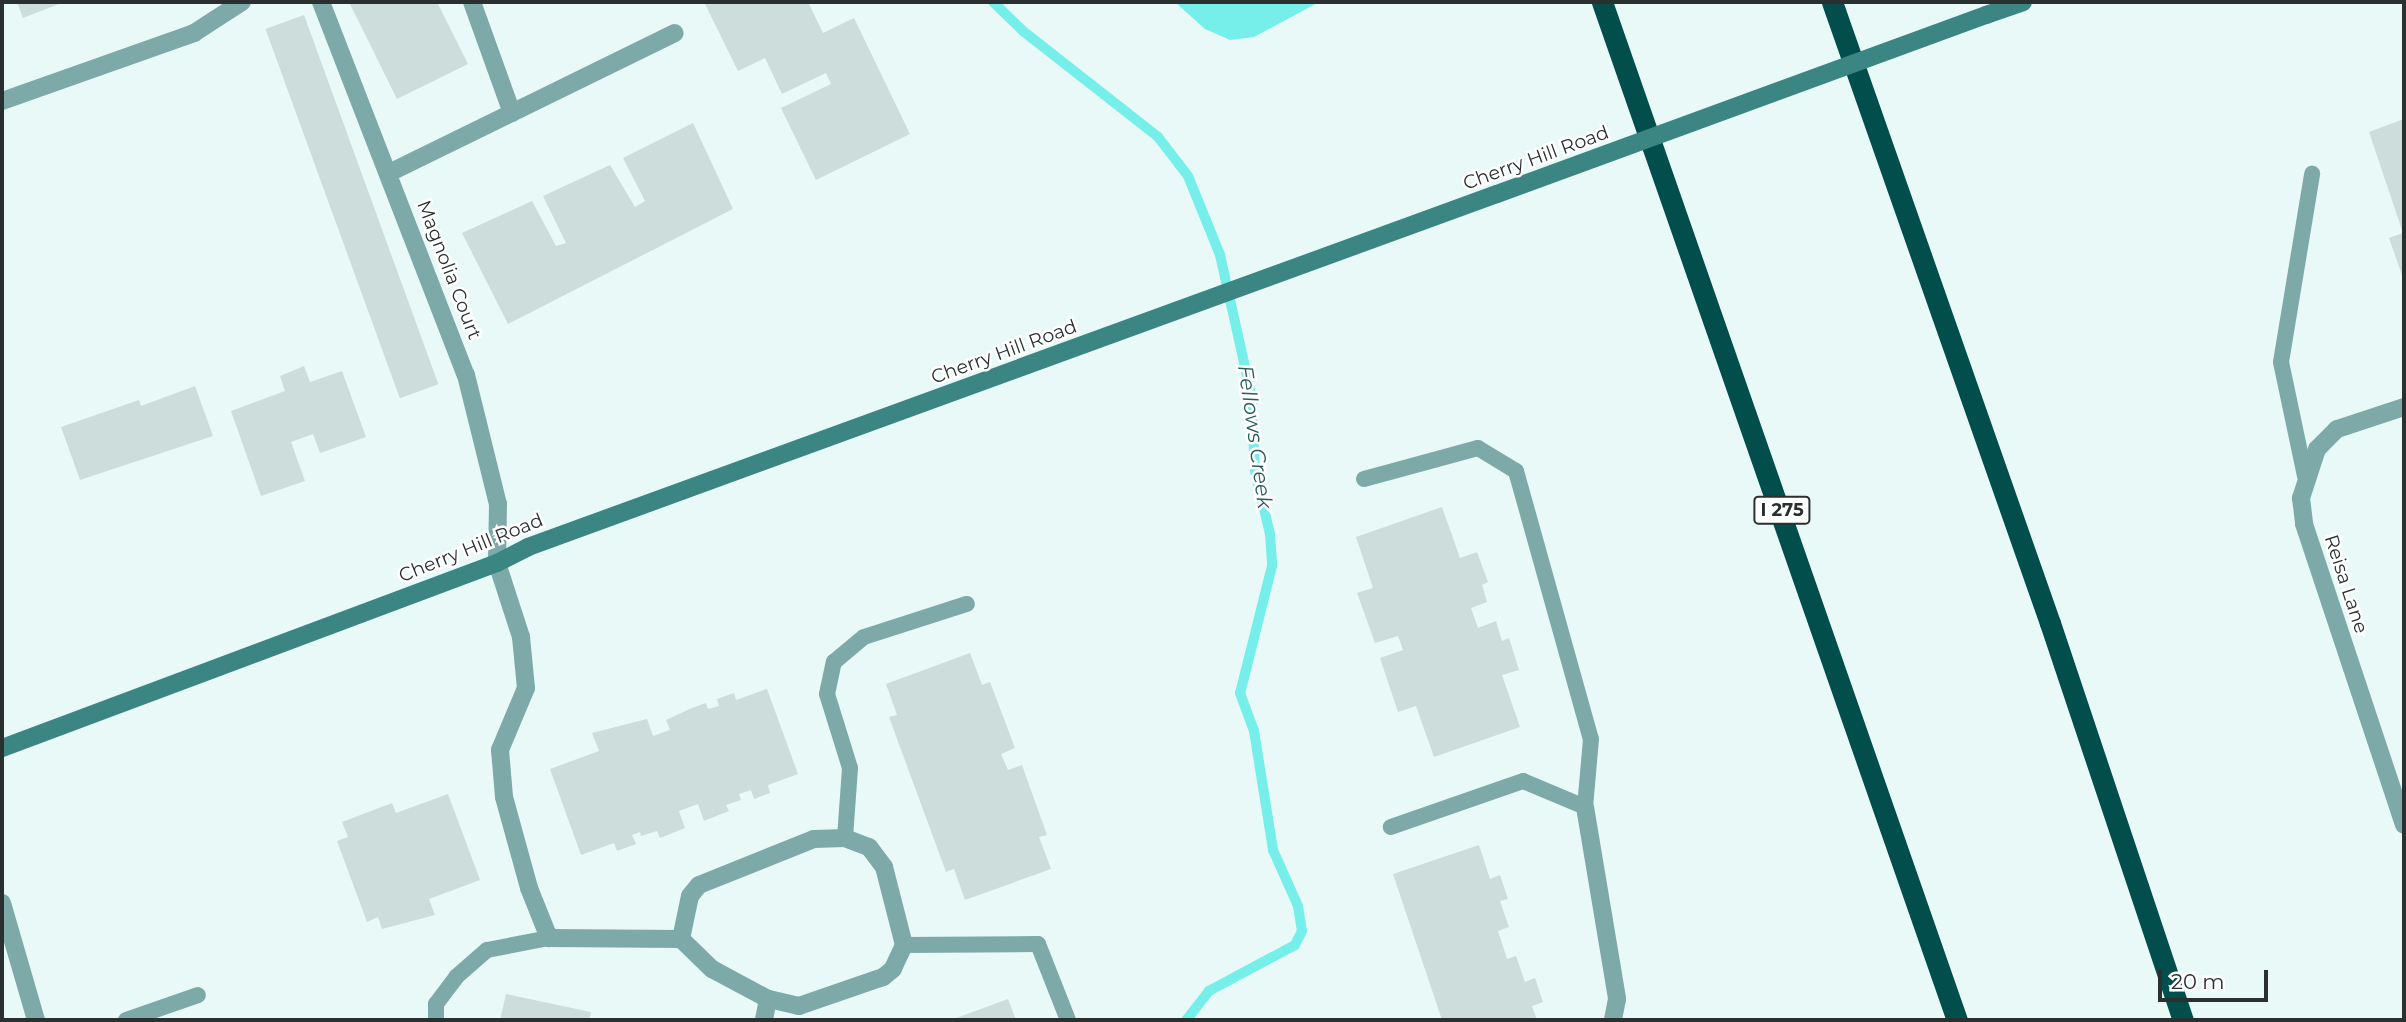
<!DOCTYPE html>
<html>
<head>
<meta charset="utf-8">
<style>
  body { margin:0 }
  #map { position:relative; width:2406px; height:1022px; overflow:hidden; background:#e8f9f8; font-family:Montserrat,sans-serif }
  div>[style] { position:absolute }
  .water>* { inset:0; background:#76eee9 }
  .stream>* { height:10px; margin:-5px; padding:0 5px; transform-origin:5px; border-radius:5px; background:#76eee9 }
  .building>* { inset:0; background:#ccdddb; transform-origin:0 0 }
  .lane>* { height:16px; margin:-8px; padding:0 8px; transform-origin:8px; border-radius:8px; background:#7daaa8 }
  .street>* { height:18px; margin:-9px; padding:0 9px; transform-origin:9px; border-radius:9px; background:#7daaa8 }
  .secondary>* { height:18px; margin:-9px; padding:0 9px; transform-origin:9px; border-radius:9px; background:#3b8582 }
  .highway>* { height:21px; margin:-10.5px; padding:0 10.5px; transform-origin:10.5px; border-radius:10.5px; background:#024e4c }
  .secondary-bridge>* { height:18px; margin:-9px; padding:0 9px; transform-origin:9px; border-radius:9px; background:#3b8582 }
  span { translate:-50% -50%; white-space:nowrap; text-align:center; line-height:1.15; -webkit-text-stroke:5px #fff; paint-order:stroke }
  .shield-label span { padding:2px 5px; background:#fff; border:2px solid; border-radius:5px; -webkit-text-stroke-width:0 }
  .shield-label { font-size:18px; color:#29302f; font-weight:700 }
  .street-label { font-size:19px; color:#29302f }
  .water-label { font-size:21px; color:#295d5b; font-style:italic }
  .frame { position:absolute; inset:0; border:4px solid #29302f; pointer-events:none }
  .scale { position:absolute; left:2158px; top:970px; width:110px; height:32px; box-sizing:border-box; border:4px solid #29302f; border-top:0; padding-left:9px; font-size:21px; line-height:24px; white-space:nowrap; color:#29302f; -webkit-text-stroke:5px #fff; paint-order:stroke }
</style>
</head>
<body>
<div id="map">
  <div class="water">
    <div style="clip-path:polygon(1175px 2px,1319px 2px,1254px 37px,1230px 40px,1205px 29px)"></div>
  </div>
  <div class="stream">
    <div style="left:993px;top:2px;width:42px;rotate:44deg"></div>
    <div style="left:1023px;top:31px;width:172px;rotate:38.1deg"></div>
    <div style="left:1158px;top:137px;width:49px;rotate:52.4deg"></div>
    <div style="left:1188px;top:176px;width:85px;rotate:67.9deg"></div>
    <div style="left:1220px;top:255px;width:142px;rotate:77.4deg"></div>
    <div style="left:1251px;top:394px;width:77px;rotate:87deg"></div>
    <div style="left:1255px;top:471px;width:65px;rotate:76.6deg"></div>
    <div style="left:1270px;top:534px;width:32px;rotate:86deg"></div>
    <div style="left:1272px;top:566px;width:131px;rotate:104.1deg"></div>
    <div style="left:1240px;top:693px;width:40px;rotate:69.8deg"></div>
    <div style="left:1254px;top:731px;width:121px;rotate:80.9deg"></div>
    <div style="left:1273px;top:850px;width:61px;rotate:65.9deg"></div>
    <div style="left:1298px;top:906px;width:25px;rotate:81deg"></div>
    <div style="left:1302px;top:931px;width:16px;rotate:117deg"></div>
    <div style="left:1295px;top:945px;width:98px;rotate:151.9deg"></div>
    <div style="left:1209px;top:991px;width:37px;rotate:128deg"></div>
  </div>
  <div class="building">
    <div style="clip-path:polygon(17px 2px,64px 2px,23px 18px)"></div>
    <div style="clip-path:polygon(349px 2px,437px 2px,468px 64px,397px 99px)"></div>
    <div style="clip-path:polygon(704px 2px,808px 2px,823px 33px,854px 18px,910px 134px,816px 180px,781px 108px,831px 84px,826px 73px,782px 94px,765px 58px,738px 71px)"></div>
    <div style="left:304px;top:15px;width:393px;height:41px;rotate:70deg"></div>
    <div style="clip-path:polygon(2404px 119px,2404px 281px,2389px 238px,2403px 233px,2369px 132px)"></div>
    <div style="clip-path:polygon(693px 123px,733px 209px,508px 324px,462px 233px,532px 201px,556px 246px,566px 243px,543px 196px,610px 165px,635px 207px,645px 201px,623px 158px)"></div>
    <div style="clip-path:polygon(304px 366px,310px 382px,342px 371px,366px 437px,320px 453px,313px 434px,291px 442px,305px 481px,261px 496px,231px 411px,285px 391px,280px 376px)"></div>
    <div style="clip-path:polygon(195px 386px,213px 436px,80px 480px,61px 427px,139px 400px,141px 406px)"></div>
    <div style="clip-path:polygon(1442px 507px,1460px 558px,1477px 552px,1488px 582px,1482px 585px,1487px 602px,1471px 608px,1478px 628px,1496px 621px,1502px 641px,1509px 638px,1519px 670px,1502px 675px,1520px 727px,1434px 757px,1416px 706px,1398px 712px,1380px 658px,1403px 650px,1398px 636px,1375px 643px,1357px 593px,1373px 588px,1356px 537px)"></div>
    <div style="clip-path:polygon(970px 653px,982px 685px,990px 682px,1015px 748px,1001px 754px,1008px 770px,1022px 765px,1047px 835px,1039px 837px,1051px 869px,965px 900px,954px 869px,946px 872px,889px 717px,897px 715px,886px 684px)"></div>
    <div style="clip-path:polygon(767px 689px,798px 774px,768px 785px,770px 793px,754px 799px,751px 790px,739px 794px,741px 800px,726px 805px,729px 811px,704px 821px,698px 804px,679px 811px,685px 828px,660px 838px,657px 831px,641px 836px,640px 832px,632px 835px,636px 844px,617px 851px,614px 843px,581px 855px,550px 769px,599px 751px,592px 733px,647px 719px,653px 736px,670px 730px,666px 720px,692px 708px,706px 703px,708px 709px,719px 706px,717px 699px,734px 693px,736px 700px)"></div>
    <div style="clip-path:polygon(448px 794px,480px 880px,429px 899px,435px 915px,382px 929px,378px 917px,367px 922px,337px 841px,348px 837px,342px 822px,392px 803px,396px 813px)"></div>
    <div style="clip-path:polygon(1479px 845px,1490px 879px,1500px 875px,1508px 899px,1500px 901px,1509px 927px,1498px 931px,1507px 959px,1516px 956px,1525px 982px,1535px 978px,1543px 1002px,1532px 1006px,1537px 1020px,1442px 1020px,1393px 874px)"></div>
    <div style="clip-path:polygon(506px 994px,591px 1012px,589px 1020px,500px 1020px)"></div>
    <div style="clip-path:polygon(1008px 999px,1016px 1020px,951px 1020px)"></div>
  </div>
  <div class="lane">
    <div style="left:2305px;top:476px;width:116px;rotate:-101.9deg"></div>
    <div style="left:2281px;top:362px;width:191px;rotate:-80.6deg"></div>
    <div style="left:1364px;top:479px;width:118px;rotate:-15.2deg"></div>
    <div style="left:1478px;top:448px;width:44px;rotate:31.2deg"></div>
    <div style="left:1516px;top:471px;width:278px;rotate:74.4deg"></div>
    <div style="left:1591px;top:739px;width:68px;rotate:95deg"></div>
    <div style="left:1585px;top:807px;width:67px;rotate:-157.2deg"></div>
    <div style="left:1523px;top:781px;width:140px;rotate:160.8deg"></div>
    <div style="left:845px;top:838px;width:70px;rotate:-85.9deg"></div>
    <div style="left:850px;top:768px;width:77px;rotate:-107.3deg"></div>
    <div style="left:827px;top:694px;width:33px;rotate:-78deg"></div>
    <div style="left:834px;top:662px;width:39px;rotate:-40deg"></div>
    <div style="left:864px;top:637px;width:108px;rotate:-17.8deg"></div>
    <div style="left:904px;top:945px;width:134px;rotate:-0.4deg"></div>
    <div style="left:1038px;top:944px;width:82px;rotate:68.5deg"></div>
    <div style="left:126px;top:1020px;width:76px;rotate:-19.1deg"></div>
    <div style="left:436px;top:1020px;width:16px;rotate:-90deg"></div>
    <div style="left:436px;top:1004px;width:34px;rotate:-53deg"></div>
    <div style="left:456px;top:977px;width:41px;rotate:-41.1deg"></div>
    <div style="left:487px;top:950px;width:63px;rotate:-11deg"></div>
  </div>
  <div class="street">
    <div style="left:321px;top:2px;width:400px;rotate:68.8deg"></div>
    <div style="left:466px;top:375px;width:133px;rotate:76.1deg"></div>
    <div style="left:498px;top:504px;width:59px;rotate:91deg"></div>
    <div style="left:497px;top:563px;width:78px;rotate:72deg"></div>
    <div style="left:521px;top:637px;width:51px;rotate:84.4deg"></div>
    <div style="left:526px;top:688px;width:67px;rotate:112.8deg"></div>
    <div style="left:500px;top:750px;width:47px;rotate:85.1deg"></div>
    <div style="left:504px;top:797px;width:94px;rotate:74.6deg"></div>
    <div style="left:529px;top:888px;width:54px;rotate:68.2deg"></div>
    <div style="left:549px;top:938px;width:132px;rotate:0.4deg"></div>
    <div style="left:681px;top:939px;width:44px;rotate:-78.2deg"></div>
    <div style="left:690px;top:896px;width:14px;rotate:-51deg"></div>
    <div style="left:699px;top:885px;width:124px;rotate:-21.8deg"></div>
    <div style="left:814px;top:839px;width:31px;rotate:-2deg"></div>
    <div style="left:845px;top:838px;width:26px;rotate:21deg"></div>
    <div style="left:869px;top:847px;width:25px;rotate:53deg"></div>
    <div style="left:884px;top:867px;width:81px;rotate:75.6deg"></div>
    <div style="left:904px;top:945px;width:26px;rotate:115deg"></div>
    <div style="left:893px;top:969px;width:13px;rotate:141deg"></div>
    <div style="left:883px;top:977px;width:89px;rotate:161deg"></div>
    <div style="left:799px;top:1006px;width:32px;rotate:-167deg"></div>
    <div style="left:768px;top:999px;width:21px;rotate:101deg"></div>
    <div style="left:472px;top:2px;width:118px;rotate:70.2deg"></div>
    <div style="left:2px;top:101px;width:204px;rotate:-19.5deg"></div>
    <div style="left:194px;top:33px;width:57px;rotate:-32.9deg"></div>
    <div style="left:389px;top:173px;width:318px;rotate:-26.1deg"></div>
    <div style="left:2404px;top:407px;width:71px;rotate:161.8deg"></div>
    <div style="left:2337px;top:429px;width:28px;rotate:135deg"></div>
    <div style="left:2317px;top:449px;width:52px;rotate:108.1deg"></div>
    <div style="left:2301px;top:498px;width:26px;rotate:83deg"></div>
    <div style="left:2304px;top:524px;width:317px;rotate:71.6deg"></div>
    <div style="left:1585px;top:807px;width:195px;rotate:80.5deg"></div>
    <div style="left:1617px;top:999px;width:21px;rotate:101deg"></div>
    <div style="left:2px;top:903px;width:122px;rotate:73.8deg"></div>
    <div style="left:681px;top:939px;width:43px;rotate:44.1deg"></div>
    <div style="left:712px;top:969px;width:64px;rotate:28.2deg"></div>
  </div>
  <div class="secondary">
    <div style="left:1986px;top:15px;width:39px;rotate:-19deg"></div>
    <div style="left:2px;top:748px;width:528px;rotate:-20.49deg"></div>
    <div style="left:497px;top:563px;width:35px;rotate:-27deg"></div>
    <div style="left:528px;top:547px;width:1031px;rotate:-20.02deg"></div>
  </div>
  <div class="highway">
    <div style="left:1602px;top:2px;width:1078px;rotate:70.78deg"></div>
    <div style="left:1832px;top:2px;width:658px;rotate:70.66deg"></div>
    <div style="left:2050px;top:623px;width:419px;rotate:71.5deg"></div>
  </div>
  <div class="secondary-bridge">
    <div style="left:1497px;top:194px;width:521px;rotate:-20.11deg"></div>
  </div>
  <div class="shield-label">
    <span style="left:1782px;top:510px">I 275</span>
  </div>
  <div class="street-label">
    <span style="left:1536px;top:158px;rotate:-20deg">Cherry Hill Road</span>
    <span style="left:449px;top:270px;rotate:69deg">Magnolia Court</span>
    <span style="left:1004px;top:352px;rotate:-20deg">Cherry Hill Road</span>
    <span style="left:471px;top:548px;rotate:-22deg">Cherry Hill Road</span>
    <span style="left:2346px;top:584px;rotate:72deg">Reisa Lane</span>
  </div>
  <div class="water-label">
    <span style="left:1255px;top:437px;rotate:82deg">Fellows Creek</span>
  </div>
  <div class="frame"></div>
  <div class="scale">20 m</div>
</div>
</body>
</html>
